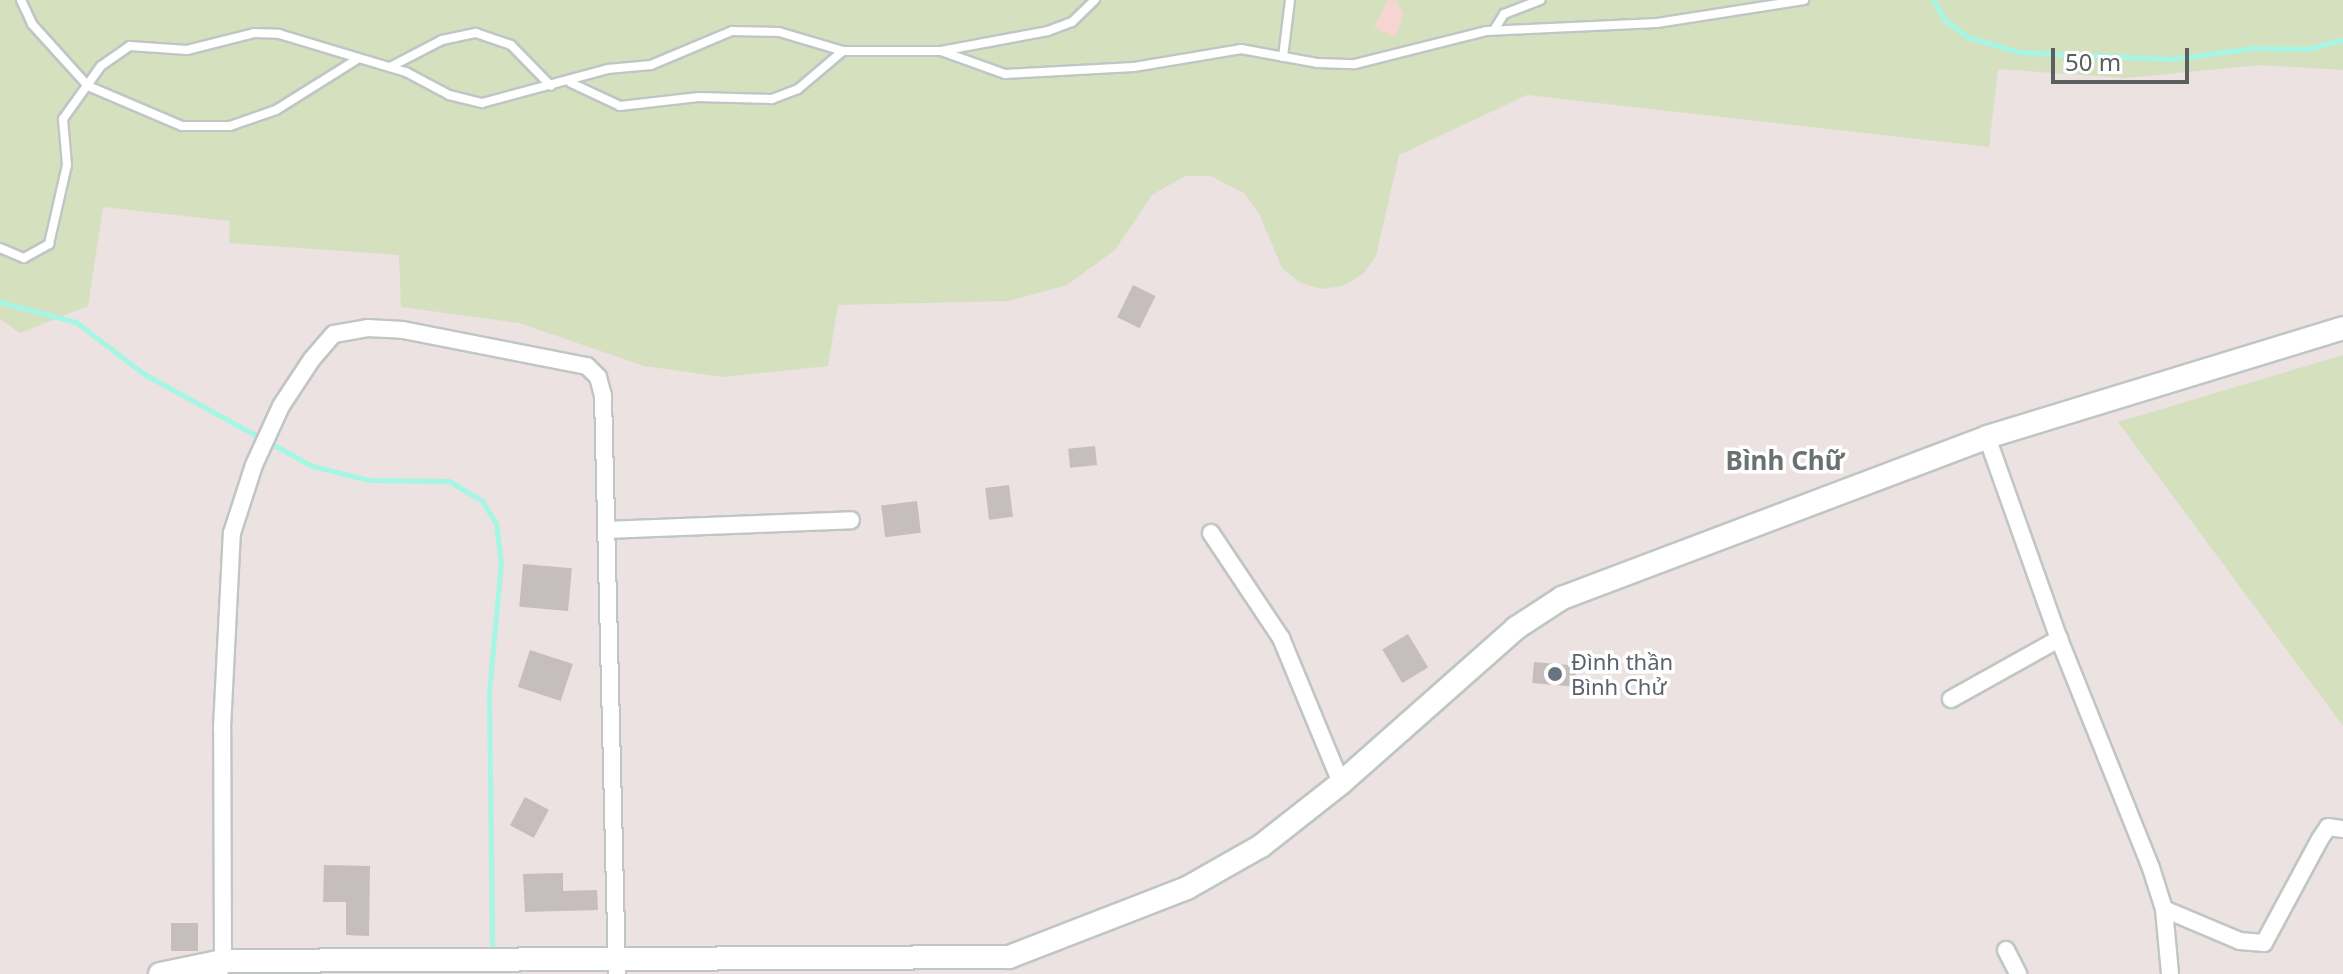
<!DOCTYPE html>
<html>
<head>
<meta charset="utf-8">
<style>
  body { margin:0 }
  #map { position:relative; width:2343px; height:974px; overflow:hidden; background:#ebe2e1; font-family:"Noto Sans",sans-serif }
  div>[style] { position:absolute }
  .green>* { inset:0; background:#d5e0bf }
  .sand>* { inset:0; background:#f6d5d1 }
  .stream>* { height:5px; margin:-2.5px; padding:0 2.5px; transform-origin:2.5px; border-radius:2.5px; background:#a5f6e4 }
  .building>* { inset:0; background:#c6bebd; transform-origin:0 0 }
  .roads { filter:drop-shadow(2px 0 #bfc6c5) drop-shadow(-2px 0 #bfc6c5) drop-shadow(0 2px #bfc6c5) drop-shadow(0 -2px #bfc6c5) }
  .lane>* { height:8px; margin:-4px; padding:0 4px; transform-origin:4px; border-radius:4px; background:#fff }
  .street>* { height:16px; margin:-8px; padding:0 8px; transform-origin:8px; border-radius:8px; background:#fff }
  .secondary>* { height:22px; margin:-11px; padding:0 11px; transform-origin:11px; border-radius:11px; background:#fff }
  .dots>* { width:22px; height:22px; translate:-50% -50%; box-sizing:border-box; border:4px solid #fff; border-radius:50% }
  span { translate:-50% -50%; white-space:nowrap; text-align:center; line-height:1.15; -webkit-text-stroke:7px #fff; paint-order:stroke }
  .worship-label { font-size:22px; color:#5b616d }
  .left { translate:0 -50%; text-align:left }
  .quarter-label { font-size:26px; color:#6a7271; font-weight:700 }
  .scale { position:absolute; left:2051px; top:48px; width:138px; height:36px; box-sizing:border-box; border:4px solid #59605f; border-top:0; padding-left:10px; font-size:24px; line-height:28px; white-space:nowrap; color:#59605f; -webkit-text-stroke:6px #fff; paint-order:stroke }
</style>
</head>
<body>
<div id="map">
  <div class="green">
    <div style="clip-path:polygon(0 0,2343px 0,2343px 70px,2261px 65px,2125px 78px,1998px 69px,1989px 147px,1527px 95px,1399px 155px,1376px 256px,1363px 274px,1343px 286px,1321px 289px,1299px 282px,1282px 268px,1259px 214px,1244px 193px,1211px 176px,1185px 176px,1152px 195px,1115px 250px,1067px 285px,1009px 301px,838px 305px,828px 366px,723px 377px,644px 366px,519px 323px,401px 307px,399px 255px,229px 243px,230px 221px,103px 207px,88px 306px,20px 333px,0 319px)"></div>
    <div style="clip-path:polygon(2343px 355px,2343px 726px,2118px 422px)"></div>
  </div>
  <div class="sand">
    <div style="clip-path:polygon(1388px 0,1396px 1px,1404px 14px,1395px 38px,1374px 27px)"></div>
  </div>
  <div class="stream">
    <div style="left:1933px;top:0;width:25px;rotate:58deg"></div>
    <div style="left:1946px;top:21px;width:27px;rotate:36deg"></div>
    <div style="left:1968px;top:37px;width:52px;rotate:16.7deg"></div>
    <div style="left:2018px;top:52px;width:154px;rotate:2.6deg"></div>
    <div style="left:2172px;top:59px;width:82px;rotate:-7.7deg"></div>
    <div style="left:2253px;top:48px;width:53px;rotate:1.1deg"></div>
    <div style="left:2306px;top:49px;width:38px;rotate:-14deg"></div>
    <div style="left:0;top:302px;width:79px;rotate:14.7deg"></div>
    <div style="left:76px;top:322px;width:86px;rotate:37.4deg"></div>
    <div style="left:144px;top:374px;width:192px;rotate:28.7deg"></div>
    <div style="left:312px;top:466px;width:59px;rotate:13.8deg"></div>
    <div style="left:369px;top:480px;width:80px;rotate:0.7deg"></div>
    <div style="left:449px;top:481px;width:39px;rotate:31deg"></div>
    <div style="left:482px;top:501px;width:26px;rotate:58deg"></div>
    <div style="left:496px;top:523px;width:38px;rotate:83deg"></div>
    <div style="left:501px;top:561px;width:133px;rotate:95.2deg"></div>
    <div style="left:489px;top:693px;width:262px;rotate:89.3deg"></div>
  </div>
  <div class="building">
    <div style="left:1133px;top:285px;width:25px;height:36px;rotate:26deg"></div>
    <div style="left:1095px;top:446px;width:19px;height:27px;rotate:84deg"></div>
    <div style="left:1009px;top:485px;width:32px;height:24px;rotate:83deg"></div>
    <div style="left:917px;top:501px;width:32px;height:36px;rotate:83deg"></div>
    <div style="left:523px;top:564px;width:49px;height:43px;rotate:5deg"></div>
    <div style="left:1408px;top:634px;width:39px;height:30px;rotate:59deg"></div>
    <div style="left:530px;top:650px;width:45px;height:39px;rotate:18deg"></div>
    <div style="left:1534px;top:662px;width:43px;height:21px;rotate:5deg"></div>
    <div style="left:525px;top:797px;width:27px;height:32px;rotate:28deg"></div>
    <div style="clip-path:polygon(324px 865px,370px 866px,369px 936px,346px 935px,346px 902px,323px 902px)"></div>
    <div style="clip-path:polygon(563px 873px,563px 891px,597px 890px,598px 910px,525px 912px,523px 874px)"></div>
    <div style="left:171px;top:923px;width:27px;height:28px"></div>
  </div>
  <div class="roads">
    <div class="lane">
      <div style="left:21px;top:0;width:26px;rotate:65deg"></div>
      <div style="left:32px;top:24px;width:84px;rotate:47.9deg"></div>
      <div style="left:88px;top:86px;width:102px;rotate:23.1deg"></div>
      <div style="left:182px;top:126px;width:48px"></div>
      <div style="left:230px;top:126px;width:49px;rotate:-19.2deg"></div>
      <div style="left:276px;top:110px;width:94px;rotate:-32deg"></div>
      <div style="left:1494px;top:30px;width:19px;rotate:-58deg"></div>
      <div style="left:1504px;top:14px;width:39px;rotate:-21deg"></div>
      <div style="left:941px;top:51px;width:68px;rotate:19.8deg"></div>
      <div style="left:1005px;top:74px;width:129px;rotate:-3.1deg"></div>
      <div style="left:1134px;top:67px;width:109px;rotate:-9.5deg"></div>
      <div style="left:1241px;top:49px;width:77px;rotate:10.4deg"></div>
      <div style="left:1317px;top:63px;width:38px;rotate:2deg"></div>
      <div style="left:1355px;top:64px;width:135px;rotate:-14.1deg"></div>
      <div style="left:1486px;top:31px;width:171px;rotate:-2.7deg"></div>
      <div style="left:1657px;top:23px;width:149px;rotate:-8.9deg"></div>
      <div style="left:1283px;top:57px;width:57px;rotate:-83deg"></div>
      <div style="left:390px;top:67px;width:59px;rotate:-27.4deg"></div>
      <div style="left:442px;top:40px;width:35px;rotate:-12deg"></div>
      <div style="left:476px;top:33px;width:37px;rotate:19deg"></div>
      <div style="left:511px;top:45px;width:57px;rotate:45.7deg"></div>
      <div style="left:571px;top:83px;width:54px;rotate:25.1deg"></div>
      <div style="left:620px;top:106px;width:79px;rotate:-6.6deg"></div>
      <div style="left:698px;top:97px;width:74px;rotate:1.5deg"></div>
      <div style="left:772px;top:99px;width:28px;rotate:-21deg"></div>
      <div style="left:798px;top:89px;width:59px;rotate:-40.2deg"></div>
      <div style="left:843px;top:51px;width:98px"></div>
      <div style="left:941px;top:51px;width:109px;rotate:-10.6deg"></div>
      <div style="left:1048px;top:31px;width:26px;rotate:-21deg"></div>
      <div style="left:1072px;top:22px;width:32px;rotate:-44deg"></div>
      <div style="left:0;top:248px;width:26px;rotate:23deg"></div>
      <div style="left:24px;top:258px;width:29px;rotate:-29deg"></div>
      <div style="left:49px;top:244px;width:81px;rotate:-77.2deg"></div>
      <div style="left:67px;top:165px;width:46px;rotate:-95deg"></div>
      <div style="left:63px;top:119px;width:65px;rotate:-54.4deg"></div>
      <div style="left:101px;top:66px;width:35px;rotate:-35deg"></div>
      <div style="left:130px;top:46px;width:57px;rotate:4deg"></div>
      <div style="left:187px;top:50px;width:69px;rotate:-14.2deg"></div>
      <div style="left:254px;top:33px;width:25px;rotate:2deg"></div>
      <div style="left:279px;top:34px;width:133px;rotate:16.7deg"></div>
      <div style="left:406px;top:72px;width:49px;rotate:28.1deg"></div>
      <div style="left:449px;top:95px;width:34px;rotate:14deg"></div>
      <div style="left:482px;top:103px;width:131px;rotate:-15.1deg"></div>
      <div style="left:608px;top:69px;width:43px;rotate:-5.3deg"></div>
      <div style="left:651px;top:65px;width:88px;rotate:-22.8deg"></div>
      <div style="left:732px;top:31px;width:47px;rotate:1.2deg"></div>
      <div style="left:779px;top:32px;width:67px;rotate:16.5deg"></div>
    </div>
    <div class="street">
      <div style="left:1987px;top:437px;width:214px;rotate:70.4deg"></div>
      <div style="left:2059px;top:639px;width:247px;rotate:68.1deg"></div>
      <div style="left:2151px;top:868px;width:43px;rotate:72.4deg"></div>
      <div style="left:2164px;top:909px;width:65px;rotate:84.7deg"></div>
      <div style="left:607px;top:530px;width:244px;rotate:-2.3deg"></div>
      <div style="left:1211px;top:533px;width:126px;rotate:56.3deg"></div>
      <div style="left:1281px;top:638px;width:157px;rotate:67.5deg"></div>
      <div style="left:1951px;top:699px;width:124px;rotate:-29.1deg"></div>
      <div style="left:2164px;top:909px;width:82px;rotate:22.8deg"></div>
      <div style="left:2240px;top:941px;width:24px;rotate:5deg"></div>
      <div style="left:2264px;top:943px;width:118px;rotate:-61.7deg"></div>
      <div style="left:2320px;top:839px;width:14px;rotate:-56deg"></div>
      <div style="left:2328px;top:827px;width:15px;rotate:8deg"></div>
      <div style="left:2006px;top:950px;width:27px;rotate:63deg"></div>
      <div style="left:219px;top:974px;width:14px;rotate:-73deg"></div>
      <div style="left:223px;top:961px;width:233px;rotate:-90.2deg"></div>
      <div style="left:222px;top:728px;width:195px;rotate:-87.1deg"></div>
      <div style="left:232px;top:533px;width:71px;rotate:-72.1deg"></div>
      <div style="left:254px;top:465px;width:65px;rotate:-65.4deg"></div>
      <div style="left:281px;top:406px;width:56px;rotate:-56.6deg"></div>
      <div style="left:312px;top:359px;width:33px;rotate:-49deg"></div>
      <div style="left:334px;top:334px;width:34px;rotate:-10deg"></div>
      <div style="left:367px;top:328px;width:36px;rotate:3deg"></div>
      <div style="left:403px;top:330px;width:187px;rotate:11.1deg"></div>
      <div style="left:587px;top:366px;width:16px;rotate:45deg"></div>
      <div style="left:598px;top:377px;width:20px;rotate:75deg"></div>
      <div style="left:603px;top:396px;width:578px;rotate:88.61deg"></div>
    </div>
    <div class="secondary">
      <div style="left:160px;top:974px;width:64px;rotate:-11.7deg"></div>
      <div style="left:223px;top:961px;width:786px;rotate:-0.29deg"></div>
      <div style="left:1009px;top:957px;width:191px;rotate:-21.2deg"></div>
      <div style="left:1187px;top:888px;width:85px;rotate:-29.6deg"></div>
      <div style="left:1261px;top:846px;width:102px;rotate:-38.2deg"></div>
      <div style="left:1341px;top:783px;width:234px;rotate:-41.5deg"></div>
      <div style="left:1516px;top:628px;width:55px;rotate:-33.1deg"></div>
      <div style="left:1562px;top:598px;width:454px;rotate:-20.7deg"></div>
      <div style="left:1987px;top:437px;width:372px;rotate:-17deg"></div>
    </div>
  </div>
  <div class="dots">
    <div style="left:1555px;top:674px;background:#6b7280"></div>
  </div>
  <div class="worship-label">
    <span class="left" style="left:1571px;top:674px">Đình thần<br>Bình Chử</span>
  </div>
  <div class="quarter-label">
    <span style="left:1785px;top:461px">Bình Chữ</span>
  </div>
  <div class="scale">50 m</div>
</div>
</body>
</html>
